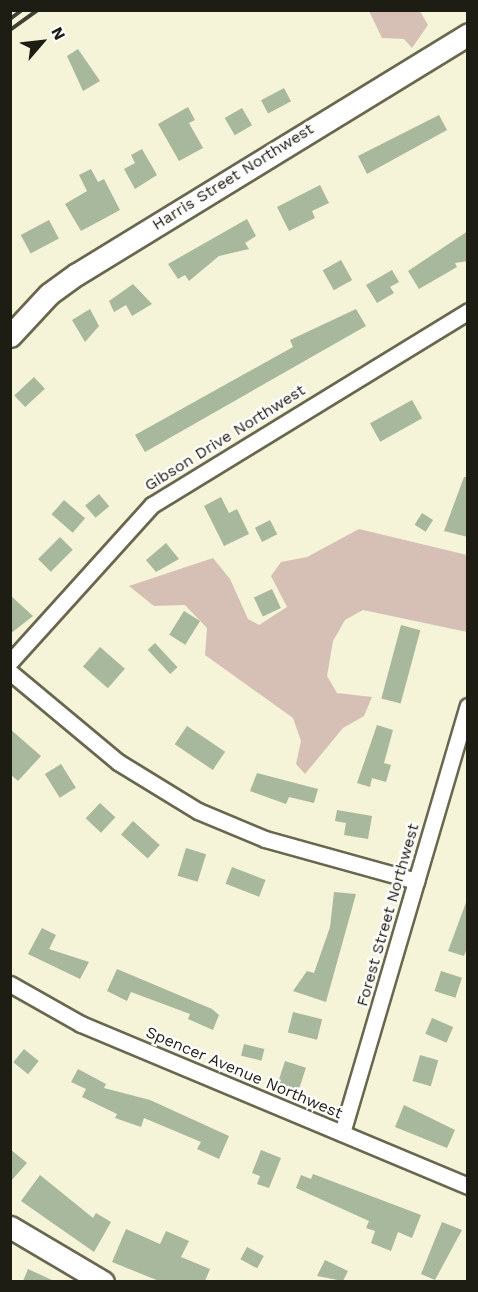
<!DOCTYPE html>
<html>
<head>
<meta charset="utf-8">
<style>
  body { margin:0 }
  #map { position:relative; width:478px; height:1292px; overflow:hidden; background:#f5f3d8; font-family:"Work Sans",sans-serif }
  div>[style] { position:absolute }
  .green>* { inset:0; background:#d6c0b5 }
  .building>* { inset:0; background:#a8b89d; transform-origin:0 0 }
  .roads { filter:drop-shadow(2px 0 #69674f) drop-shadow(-2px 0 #69674f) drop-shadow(0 2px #69674f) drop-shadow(0 -2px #69674f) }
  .street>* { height:15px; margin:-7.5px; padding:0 7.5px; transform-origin:7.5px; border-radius:7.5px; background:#fff }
  .secondary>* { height:21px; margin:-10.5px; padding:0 10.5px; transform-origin:10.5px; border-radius:10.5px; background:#fff }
  .rail>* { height:4px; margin:-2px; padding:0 2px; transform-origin:2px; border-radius:2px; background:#414033 }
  span { translate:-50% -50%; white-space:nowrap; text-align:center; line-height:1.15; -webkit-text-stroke:4.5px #fff; paint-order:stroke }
  .street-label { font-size:16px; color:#1e1d13 }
  .frame { position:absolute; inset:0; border:12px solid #1e1d13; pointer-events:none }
  .north { position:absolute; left:12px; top:12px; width:60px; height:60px; -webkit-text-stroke:4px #fff; paint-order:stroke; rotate:62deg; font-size:16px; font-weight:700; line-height:24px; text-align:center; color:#1e1d13 }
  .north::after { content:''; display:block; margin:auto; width:21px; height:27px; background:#1e1d13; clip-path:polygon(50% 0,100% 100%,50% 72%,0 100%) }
</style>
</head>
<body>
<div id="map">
  <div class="green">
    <div style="clip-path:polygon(369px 11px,420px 11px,428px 25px,412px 48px,404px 39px,382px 38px)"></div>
    <div style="clip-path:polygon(359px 529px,467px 555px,467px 632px,363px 610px,345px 620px,333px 641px,327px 676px,337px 693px,372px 697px,364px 716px,343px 728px,305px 774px,296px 764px,301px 741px,293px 718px,205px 655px,207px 628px,185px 605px,154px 606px,129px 586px,213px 558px,230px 579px,248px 619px,259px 625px,287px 607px,271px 576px,281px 562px,307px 557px)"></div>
  </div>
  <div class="building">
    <div style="clip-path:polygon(78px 49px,100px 81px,83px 91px,67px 56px)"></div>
    <div style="left:284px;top:88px;width:15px;height:26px;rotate:62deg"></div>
    <div style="clip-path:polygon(188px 107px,195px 120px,189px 123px,203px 148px,179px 161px,158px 124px)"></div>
    <div style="left:242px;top:108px;width:20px;height:20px;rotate:60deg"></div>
    <div style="clip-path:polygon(439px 115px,447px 130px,367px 174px,358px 156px)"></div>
    <div style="clip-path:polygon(142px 149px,157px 175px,135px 189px,124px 169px,135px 163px,131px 155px)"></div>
    <div style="clip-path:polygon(91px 169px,98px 182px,104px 179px,120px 210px,81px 231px,65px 204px,87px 191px,79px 175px)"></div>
    <div style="clip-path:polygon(320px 185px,329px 203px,312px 211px,315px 218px,289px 231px,277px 207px)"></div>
    <div style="clip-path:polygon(247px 219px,256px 236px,245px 243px,249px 249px,219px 256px,189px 281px,185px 275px,178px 279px,168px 264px)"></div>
    <div style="left:49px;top:220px;width:21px;height:32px;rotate:62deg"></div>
    <div style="clip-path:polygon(468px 231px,468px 261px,455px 263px,457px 267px,419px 289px,408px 271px)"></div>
    <div style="left:341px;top:260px;width:23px;height:21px;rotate:61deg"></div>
    <div style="clip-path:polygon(392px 270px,399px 282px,390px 287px,394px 293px,377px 303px,366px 285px)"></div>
    <div style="clip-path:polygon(133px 284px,152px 304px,132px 316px,126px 305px,114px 312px,109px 301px)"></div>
    <div style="clip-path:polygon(90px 309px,99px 326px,85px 342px,72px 320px)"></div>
    <div style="clip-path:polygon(356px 309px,366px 326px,145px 452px,135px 435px,293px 347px,290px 340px)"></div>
    <div style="left:34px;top:377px;width:16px;height:27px;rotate:47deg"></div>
    <div style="left:412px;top:400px;width:21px;height:48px;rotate:61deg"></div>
    <div style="clip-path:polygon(464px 477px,468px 477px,468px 537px,444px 531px)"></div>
    <div style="left:99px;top:494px;width:16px;height:18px;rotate:50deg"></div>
    <div style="clip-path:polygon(221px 497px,229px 513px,237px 509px,249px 534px,224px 546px,204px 506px)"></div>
    <div style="left:64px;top:500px;width:28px;height:19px;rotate:41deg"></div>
    <div style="left:422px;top:513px;width:13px;height:14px;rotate:32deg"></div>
    <div style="left:270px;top:520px;width:16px;height:17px;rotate:63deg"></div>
    <div style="left:60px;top:537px;width:18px;height:31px;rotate:45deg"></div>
    <div style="clip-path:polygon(166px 543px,179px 559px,156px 572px,146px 560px)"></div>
    <div style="left:272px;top:589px;width:21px;height:20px;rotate:65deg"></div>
    <div style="clip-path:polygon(10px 595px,33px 616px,10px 634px)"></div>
    <div style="left:184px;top:611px;width:19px;height:28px;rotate:32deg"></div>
    <div style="left:401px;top:625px;width:20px;height:76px;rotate:15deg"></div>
    <div style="left:155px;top:643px;width:33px;height:10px;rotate:47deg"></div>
    <div style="left:100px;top:647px;width:33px;height:26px;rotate:41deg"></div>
    <div style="clip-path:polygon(377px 725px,393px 730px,384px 763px,391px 765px,386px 782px,372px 778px,370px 787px,357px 783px)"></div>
    <div style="left:187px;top:726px;width:46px;height:22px;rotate:34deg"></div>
    <div style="clip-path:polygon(10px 729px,41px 756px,18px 781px,10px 774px)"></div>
    <div style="left:61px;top:764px;width:28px;height:19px;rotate:58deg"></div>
    <div style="clip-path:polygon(257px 773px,318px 789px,314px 803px,289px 797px,286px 804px,250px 791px)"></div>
    <div style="left:100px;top:803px;width:21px;height:21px;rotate:43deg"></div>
    <div style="clip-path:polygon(337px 810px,372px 816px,368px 839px,344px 835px,346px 823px,335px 821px)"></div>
    <div style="left:133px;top:821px;width:36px;height:18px;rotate:42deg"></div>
    <div style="left:186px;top:848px;width:21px;height:29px;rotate:17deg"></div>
    <div style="left:232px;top:867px;width:36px;height:18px;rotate:21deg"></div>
    <div style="clip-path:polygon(334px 892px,356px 894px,326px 1002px,293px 991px,307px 971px,314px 973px,330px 927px)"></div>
    <div style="clip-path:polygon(468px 897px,468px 946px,464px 956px,448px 951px)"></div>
    <div style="clip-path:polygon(42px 928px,56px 935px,49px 949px,89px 962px,80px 979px,28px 954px)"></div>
    <div style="clip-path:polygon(117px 969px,212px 1009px,219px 1015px,213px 1030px,188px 1019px,190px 1014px,131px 992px,127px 1001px,107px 991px)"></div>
    <div style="left:441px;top:971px;width:22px;height:21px;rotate:18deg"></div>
    <div style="left:293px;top:1012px;width:30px;height:21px;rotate:14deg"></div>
    <div style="left:432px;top:1018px;width:23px;height:17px;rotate:23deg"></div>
    <div style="left:244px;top:1044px;width:21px;height:12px;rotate:14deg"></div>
    <div style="left:24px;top:1049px;width:19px;height:17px;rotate:39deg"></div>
    <div style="left:420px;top:1055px;width:19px;height:27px;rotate:16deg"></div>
    <div style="left:285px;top:1061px;width:22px;height:25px;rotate:18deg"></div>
    <div style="clip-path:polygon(78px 1069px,106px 1084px,104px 1088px,150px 1100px,229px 1136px,219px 1159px,197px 1149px,201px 1142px,144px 1118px,141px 1127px,115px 1118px,117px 1114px,82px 1097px,86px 1089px,71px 1082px)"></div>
    <div style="clip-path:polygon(404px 1105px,455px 1130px,447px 1148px,395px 1127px)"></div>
    <div style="clip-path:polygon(10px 1149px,27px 1163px,10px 1182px)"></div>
    <div style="clip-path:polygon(261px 1150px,281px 1158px,269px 1188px,257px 1184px,260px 1176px,252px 1173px)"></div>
    <div style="clip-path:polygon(313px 1174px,421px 1215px,412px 1238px,398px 1232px,391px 1251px,371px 1243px,375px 1231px,366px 1228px,369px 1221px,296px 1188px,301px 1175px,311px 1179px)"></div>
    <div style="clip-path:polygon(40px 1175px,93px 1218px,96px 1213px,111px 1222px,94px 1252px,21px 1201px)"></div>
    <div style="clip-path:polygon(442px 1222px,462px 1230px,435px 1280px,421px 1274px)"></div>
    <div style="clip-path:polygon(126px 1229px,160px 1244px,166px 1231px,189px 1241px,181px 1257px,210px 1269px,205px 1281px,159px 1281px,112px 1262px)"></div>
    <div style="left:247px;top:1247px;width:19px;height:14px;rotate:28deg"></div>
    <div style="clip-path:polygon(325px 1260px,348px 1271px,343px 1281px,317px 1276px)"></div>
    <div style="clip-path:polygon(28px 1269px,54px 1281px,23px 1281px)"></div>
  </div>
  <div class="roads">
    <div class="street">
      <div style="left:10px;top:662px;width:212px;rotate:-47.9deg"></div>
      <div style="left:152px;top:505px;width:371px;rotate:-31.5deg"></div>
      <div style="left:10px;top:672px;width:141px;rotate:39.8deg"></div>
      <div style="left:118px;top:762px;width:94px;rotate:31.5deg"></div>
      <div style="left:198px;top:811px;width:73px;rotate:22.7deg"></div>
      <div style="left:265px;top:839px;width:157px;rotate:15.5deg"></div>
      <div style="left:10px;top:984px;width:81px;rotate:29.4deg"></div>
      <div style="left:81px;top:1024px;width:420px;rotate:22.7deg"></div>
      <div style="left:342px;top:1133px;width:445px;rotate:-73.6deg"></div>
    </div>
    <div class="secondary">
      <div style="left:10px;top:336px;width:57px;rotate:-47.1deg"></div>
      <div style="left:49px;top:294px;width:34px;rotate:-36deg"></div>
      <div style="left:77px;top:274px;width:459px;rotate:-31.5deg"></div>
      <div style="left:10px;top:1227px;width:108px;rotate:30.6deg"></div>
    </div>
  </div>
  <div class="rail">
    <div style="left:10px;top:19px;width:15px;rotate:-37deg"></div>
    <div style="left:10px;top:30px;width:34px;rotate:-36deg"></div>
  </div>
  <div class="street-label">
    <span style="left:233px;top:177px;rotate:-32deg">Harris Street Northwest</span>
    <span style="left:225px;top:438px;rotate:-32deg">Gibson Drive Northwest</span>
    <span style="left:388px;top:915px;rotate:-74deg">Forest Street Northwest</span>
    <span style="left:244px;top:1073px;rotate:23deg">Spencer Avenue Northwest</span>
  </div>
  <div class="frame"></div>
  <div class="north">N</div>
</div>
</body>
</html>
